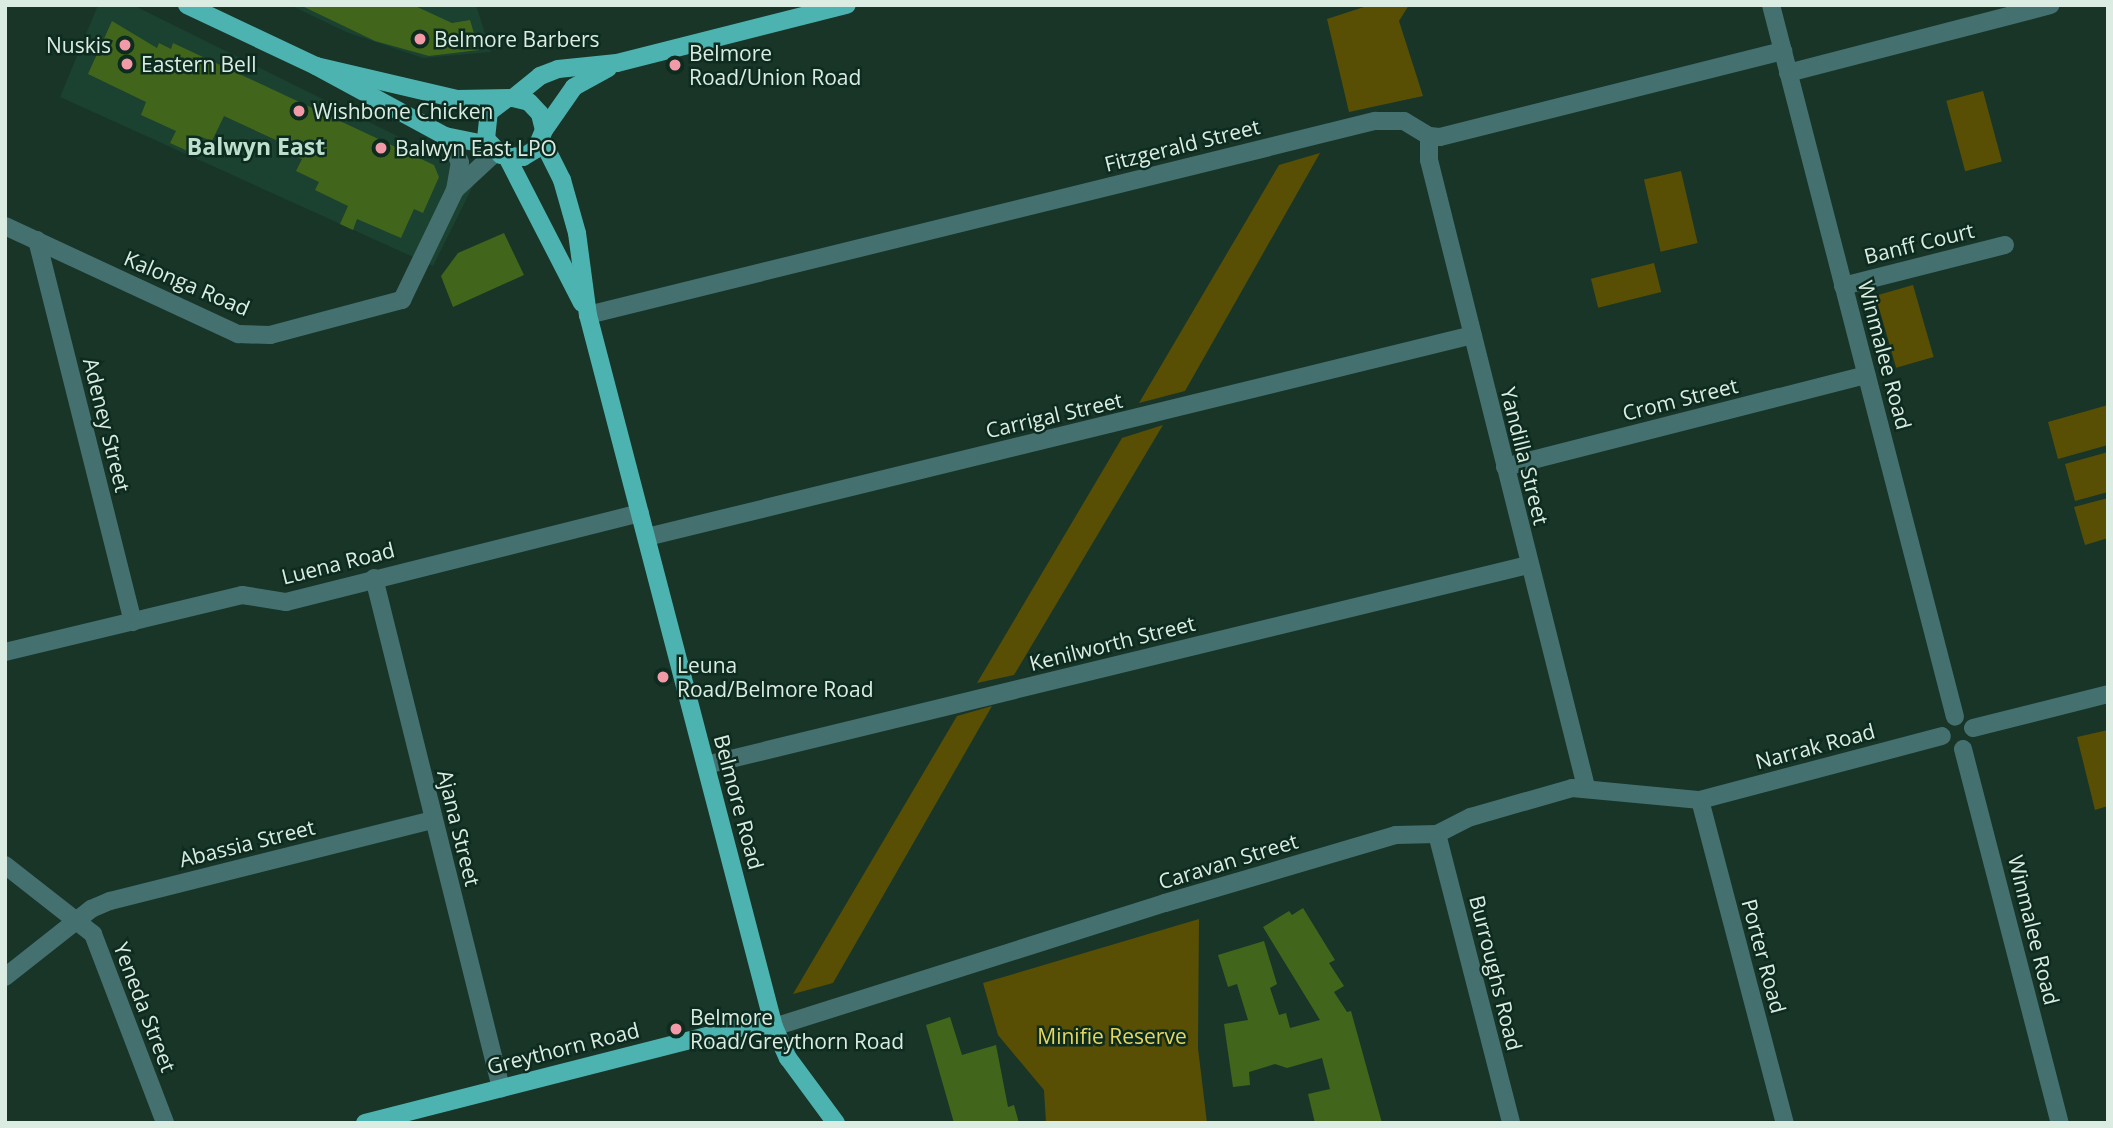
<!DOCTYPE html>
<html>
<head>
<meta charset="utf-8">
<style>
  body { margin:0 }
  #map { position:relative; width:2113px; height:1128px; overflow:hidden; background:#183528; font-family:"Open Sans",sans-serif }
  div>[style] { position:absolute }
  .built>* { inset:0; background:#1b4130 }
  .green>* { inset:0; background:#584f05; transform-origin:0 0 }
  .building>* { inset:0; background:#41661b }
  .minor>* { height:18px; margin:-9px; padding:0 9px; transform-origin:9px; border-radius:9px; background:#447170 }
  .major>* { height:18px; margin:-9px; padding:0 9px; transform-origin:9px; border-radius:9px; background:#4cb3b1 }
  .dots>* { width:19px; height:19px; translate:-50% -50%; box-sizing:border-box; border:4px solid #0d2b1f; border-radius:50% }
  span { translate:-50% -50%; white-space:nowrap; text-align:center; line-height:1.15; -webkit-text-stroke:5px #0d2b1f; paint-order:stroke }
  .poi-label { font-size:21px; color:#dbece3 }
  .left { translate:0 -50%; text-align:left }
  .right { translate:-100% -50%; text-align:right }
  .street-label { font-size:21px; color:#dbece3 }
  .park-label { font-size:21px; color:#e7d65e }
  .neighbourhood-label { font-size:23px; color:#bddfcd; font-weight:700 }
  .frame { position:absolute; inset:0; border:7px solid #dbece3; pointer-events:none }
</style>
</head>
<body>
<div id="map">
  <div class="built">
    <div style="clip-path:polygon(98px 5px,133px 5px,478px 176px,433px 266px,60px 97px)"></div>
    <div style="clip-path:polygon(290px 5px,476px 5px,491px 52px,423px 58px,346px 32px)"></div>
  </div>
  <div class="green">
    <div style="clip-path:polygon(1370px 5px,1409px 5px,1399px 21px,1423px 96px,1349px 112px,1327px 19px)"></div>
    <div style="left:1983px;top:91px;width:73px;height:38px;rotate:75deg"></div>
    <div style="clip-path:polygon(1320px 153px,1185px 391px,1139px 403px,1279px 165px)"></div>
    <div style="left:1681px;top:171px;width:74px;height:38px;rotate:77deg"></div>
    <div style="left:1654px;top:263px;width:30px;height:65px;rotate:76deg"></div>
    <div style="left:1913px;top:285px;width:75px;height:39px;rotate:74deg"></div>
    <div style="clip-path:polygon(2108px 405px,2108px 445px,2058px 459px,2048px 422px)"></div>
    <div style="clip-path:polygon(1163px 425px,1014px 675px,977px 683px,1122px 438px)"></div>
    <div style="clip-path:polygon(2108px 452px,2108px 492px,2075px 501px,2065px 464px)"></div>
    <div style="clip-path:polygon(2108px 498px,2108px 538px,2085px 545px,2074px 507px)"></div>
    <div style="clip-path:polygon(992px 706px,833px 983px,793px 994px,957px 716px)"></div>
    <div style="clip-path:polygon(2108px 730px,2108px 806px,2095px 810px,2077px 737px)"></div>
    <div style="clip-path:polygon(1199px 919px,1198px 1048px,1207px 1123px,1046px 1123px,1044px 1090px,998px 1035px,983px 983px)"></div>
  </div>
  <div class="building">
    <div style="clip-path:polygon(300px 5px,413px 5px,452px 23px,470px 20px,479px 50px,429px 56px,375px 41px)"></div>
    <div style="clip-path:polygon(112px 21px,157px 48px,159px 43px,171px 49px,173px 43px,434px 165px,439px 177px,423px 213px,414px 209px,401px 238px,357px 219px,353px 230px,340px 224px,348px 206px,315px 190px,319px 182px,296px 171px,302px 159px,288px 153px,291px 147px,224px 116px,212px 141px,199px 136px,192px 153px,170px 143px,176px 131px,141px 115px,146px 102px,88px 74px)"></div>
    <div style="clip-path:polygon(504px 233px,524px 275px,453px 307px,441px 276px,458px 253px)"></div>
    <div style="clip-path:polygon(1303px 908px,1335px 960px,1329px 963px,1344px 986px,1334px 992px,1347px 1012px,1351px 1011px,1382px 1123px,1315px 1123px,1308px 1094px,1330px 1089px,1322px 1058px,1287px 1068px,1275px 1064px,1249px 1072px,1250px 1085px,1233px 1087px,1224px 1024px,1248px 1020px,1237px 984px,1228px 987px,1218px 955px,1264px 941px,1277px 984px,1270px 988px,1279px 1015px,1286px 1013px,1290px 1028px,1320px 1020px,1263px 927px,1289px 911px,1292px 915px)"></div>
    <div style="clip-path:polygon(950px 1017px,962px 1055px,996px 1045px,1008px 1107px,1014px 1105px,1019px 1123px,954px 1123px,926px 1025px)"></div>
  </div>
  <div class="minor">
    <div style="left:1771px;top:5px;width:735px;rotate:75.51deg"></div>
    <div style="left:1788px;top:73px;width:271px;rotate:-14.5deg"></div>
    <div style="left:1429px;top:136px;width:24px;rotate:90deg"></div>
    <div style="left:1429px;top:160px;width:646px;rotate:75.94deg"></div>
    <div style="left:455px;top:190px;width:56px;rotate:-42.8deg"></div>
    <div style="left:5px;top:226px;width:257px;rotate:24.9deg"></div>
    <div style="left:238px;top:334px;width:32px;rotate:2deg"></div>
    <div style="left:270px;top:335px;width:137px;rotate:-14.9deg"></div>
    <div style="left:402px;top:300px;width:122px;rotate:-64.3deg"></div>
    <div style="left:455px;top:190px;width:28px;rotate:-80deg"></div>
    <div style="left:460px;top:162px;width:30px;rotate:-120deg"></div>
    <div style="left:37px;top:240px;width:394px;rotate:75.9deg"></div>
    <div style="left:1843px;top:286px;width:167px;rotate:-14.2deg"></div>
    <div style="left:588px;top:315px;width:811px;rotate:-13.85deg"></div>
    <div style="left:1375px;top:121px;width:29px"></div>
    <div style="left:1404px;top:121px;width:29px;rotate:31deg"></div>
    <div style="left:1429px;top:136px;width:11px;rotate:5deg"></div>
    <div style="left:1440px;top:137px;width:354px;rotate:-14.1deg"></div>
    <div style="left:1505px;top:467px;width:373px;rotate:-14.3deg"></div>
    <div style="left:647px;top:537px;width:850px;rotate:-13.74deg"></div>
    <div style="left:374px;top:578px;width:526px;rotate:76.02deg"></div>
    <div style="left:5px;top:652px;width:244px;rotate:-13.5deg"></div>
    <div style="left:242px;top:595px;width:45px;rotate:9deg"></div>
    <div style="left:286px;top:602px;width:365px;rotate:-14.1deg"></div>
    <div style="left:1973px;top:728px;width:139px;rotate:-14.1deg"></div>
    <div style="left:1963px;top:749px;width:386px;rotate:75.5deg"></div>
    <div style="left:706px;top:765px;width:846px;rotate:-13.67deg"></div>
    <div style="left:1700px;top:800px;width:334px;rotate:75.3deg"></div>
    <div style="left:1437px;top:834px;width:298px;rotate:75.6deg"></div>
    <div style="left:5px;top:865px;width:112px;rotate:38.1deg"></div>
    <div style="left:93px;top:934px;width:202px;rotate:69.1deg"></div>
    <div style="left:5px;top:977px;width:110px;rotate:-38.3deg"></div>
    <div style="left:91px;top:909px;width:21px;rotate:-23deg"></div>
    <div style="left:110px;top:901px;width:333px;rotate:-14.1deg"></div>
    <div style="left:774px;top:1027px;width:410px;rotate:-17.6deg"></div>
    <div style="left:1165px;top:903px;width:241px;rotate:-16.4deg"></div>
    <div style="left:1396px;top:835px;width:41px;rotate:-1.4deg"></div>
    <div style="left:1437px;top:834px;width:38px;rotate:-27deg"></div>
    <div style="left:1471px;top:817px;width:105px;rotate:-16deg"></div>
    <div style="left:1572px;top:788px;width:129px;rotate:5.4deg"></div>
    <div style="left:1700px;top:800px;width:250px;rotate:-14.8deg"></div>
  </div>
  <div class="major">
    <div style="left:187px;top:5px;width:143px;rotate:25.3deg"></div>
    <div style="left:316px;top:66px;width:147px;rotate:28.5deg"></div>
    <div style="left:445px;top:136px;width:45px;rotate:11.6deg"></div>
    <div style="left:316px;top:66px;width:145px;rotate:13.2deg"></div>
    <div style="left:457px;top:99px;width:56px;rotate:-1deg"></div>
    <div style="left:513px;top:98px;width:16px;rotate:14deg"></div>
    <div style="left:529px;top:102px;width:16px;rotate:47deg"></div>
    <div style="left:540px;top:114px;width:16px;rotate:76deg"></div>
    <div style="left:544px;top:130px;width:21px;rotate:113deg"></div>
    <div style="left:536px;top:149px;width:15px;rotate:148deg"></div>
    <div style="left:523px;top:157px;width:22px;rotate:-175deg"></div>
    <div style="left:501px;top:155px;width:22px;rotate:-133deg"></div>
    <div style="left:486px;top:139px;width:27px;rotate:-84deg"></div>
    <div style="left:489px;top:112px;width:20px;rotate:-37deg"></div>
    <div style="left:513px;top:98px;width:35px;rotate:-39deg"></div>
    <div style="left:540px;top:76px;width:19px;rotate:-21deg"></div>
    <div style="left:558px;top:69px;width:59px;rotate:-5.8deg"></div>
    <div style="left:617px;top:63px;width:237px;rotate:-14.2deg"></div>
    <div style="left:544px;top:130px;width:52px;rotate:-55.1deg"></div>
    <div style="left:574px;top:87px;width:39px;rotate:-29deg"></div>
    <div style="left:542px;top:140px;width:45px;rotate:63.4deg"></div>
    <div style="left:562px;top:180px;width:55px;rotate:74.2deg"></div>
    <div style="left:577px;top:233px;width:83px;rotate:82.4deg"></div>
    <div style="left:588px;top:315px;width:736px;rotate:75.36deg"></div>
    <div style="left:774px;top:1027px;width:34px;rotate:66deg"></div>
    <div style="left:788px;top:1058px;width:81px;rotate:53.6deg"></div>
    <div style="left:507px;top:157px;width:164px;rotate:62.8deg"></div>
    <div style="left:365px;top:1123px;width:384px;rotate:-14.3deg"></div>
    <div style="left:737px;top:1028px;width:37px;rotate:-2deg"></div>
  </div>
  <div class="dots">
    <div style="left:420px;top:39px;background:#f39aa8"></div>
    <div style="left:125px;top:45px;background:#f39aa8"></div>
    <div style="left:127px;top:64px;background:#f39aa8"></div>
    <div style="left:675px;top:65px;background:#f39aa8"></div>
    <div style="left:299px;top:111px;background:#f39aa8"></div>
    <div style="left:381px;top:148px;background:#f39aa8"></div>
    <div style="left:663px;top:677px;background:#f39aa8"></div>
    <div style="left:676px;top:1029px;background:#f39aa8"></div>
  </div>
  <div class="poi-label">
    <span class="left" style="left:434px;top:39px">Belmore Barbers</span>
    <span class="right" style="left:111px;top:45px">Nuskis</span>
    <span class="left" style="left:689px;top:65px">Belmore<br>Road/Union Road</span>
    <span class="left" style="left:141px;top:64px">Eastern Bell</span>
    <span class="left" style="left:313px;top:111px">Wishbone Chicken</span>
    <span class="left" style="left:395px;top:148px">Balwyn East LPO</span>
    <span class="left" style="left:677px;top:677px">Leuna<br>Road/Belmore Road</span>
    <span class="left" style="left:690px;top:1029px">Belmore<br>Road/Greythorn Road</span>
  </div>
  <div class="street-label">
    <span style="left:1182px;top:145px;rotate:-14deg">Fitzgerald Street</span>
    <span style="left:1919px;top:243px;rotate:-14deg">Banff Court</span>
    <span style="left:187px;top:283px;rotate:23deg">Kalonga Road</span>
    <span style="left:1885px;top:355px;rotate:75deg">Winmalee Road</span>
    <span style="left:1680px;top:399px;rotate:-14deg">Crom Street</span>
    <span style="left:1054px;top:415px;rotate:-13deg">Carrigal Street</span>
    <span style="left:107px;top:425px;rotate:76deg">Adeney Street</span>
    <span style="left:1525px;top:456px;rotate:76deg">Yandilla Street</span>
    <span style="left:338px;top:563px;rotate:-14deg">Luena Road</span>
    <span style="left:1112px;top:643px;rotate:-14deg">Kenilworth Street</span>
    <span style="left:1815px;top:746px;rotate:-15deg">Narrak Road</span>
    <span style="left:739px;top:802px;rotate:75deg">Belmore Road</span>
    <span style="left:459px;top:828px;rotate:76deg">Ajana Street</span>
    <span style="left:247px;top:843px;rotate:-14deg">Abassia Street</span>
    <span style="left:1228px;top:861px;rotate:-17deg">Caravan Street</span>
    <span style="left:2034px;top:930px;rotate:76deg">Winmalee Road</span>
    <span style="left:1764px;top:956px;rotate:75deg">Porter Road</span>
    <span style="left:1496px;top:973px;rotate:76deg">Burroughs Road</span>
    <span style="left:145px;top:1007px;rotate:69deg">Yeneda Street</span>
    <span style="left:563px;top:1048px;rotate:-14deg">Greythorn Road</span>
  </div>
  <div class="park-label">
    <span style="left:1112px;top:1036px">Minifie Reserve</span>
  </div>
  <div class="neighbourhood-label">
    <span style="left:256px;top:146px">Balwyn East</span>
  </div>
  <div class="frame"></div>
</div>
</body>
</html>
